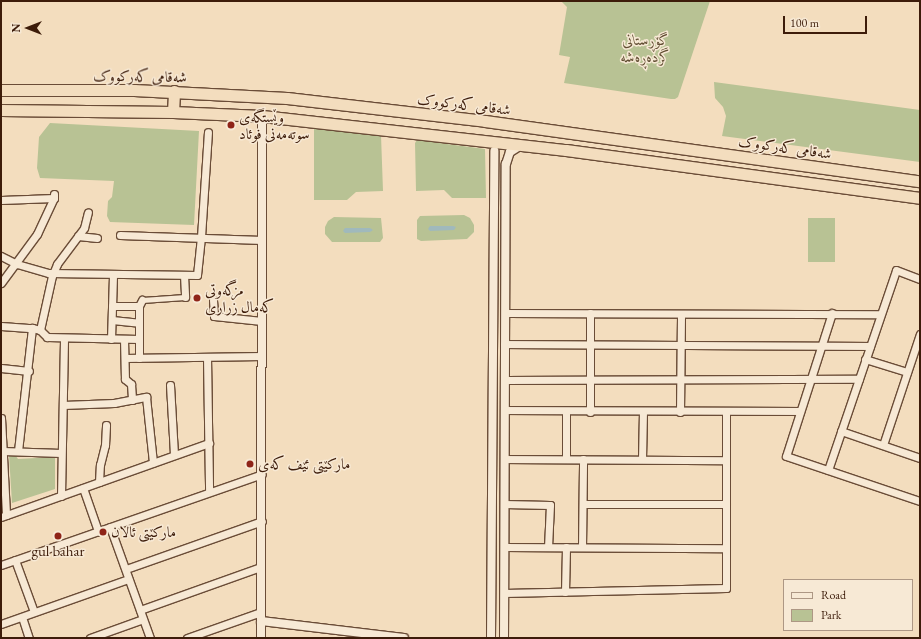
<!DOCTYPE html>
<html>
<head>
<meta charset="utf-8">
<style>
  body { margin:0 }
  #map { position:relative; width:921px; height:639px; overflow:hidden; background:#f3ddbe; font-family:"EB Garamond",Amiri,serif }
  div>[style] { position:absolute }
  .green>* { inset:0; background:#b8c294; transform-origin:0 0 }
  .water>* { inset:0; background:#a0b9bc }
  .roads { filter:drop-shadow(1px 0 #6a4c37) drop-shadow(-1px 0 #6a4c37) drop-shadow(0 1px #6a4c37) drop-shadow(0 -1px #6a4c37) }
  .pedestrian>* { height:5px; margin:-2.5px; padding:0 2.5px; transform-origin:2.5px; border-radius:2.5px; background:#f7e9d5 }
  .minor>* { height:7px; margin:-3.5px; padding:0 3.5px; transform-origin:3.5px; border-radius:3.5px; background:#f7e9d5 }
  .tertiary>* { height:8px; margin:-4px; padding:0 4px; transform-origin:4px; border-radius:4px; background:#f7e9d5 }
  .trunk>* { height:11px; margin:-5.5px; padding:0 5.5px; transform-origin:5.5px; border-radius:5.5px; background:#f3ddbe }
  .dots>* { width:11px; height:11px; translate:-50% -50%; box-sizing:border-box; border:2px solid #f7e9d5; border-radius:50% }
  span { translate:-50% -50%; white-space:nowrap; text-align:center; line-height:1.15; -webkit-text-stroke:3px #f7e9d5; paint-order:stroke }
  .park-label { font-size:15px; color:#624e33; font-style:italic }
  .street-label { font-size:15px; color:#3d1c0a }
  .poi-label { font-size:15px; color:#3d1c0a }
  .left { translate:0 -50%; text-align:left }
  .frame { position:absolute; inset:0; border:2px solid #3d1c0a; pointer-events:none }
  .legend { position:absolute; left:783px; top:579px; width:130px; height:52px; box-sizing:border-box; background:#f7e9d5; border:1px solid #ad9784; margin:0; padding:5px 7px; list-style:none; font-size:12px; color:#3d1c0a }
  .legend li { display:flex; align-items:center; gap:8px; height:20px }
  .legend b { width:20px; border:1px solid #ad9784 }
  .north { position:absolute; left:8px; top:8px; width:40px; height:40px; -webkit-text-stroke:3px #f7e9d5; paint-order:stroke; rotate:270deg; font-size:11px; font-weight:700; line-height:16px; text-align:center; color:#3d1c0a }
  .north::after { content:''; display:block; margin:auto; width:14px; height:18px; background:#3d1c0a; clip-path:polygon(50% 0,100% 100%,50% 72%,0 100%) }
  .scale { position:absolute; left:783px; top:16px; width:84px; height:18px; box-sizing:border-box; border:2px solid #3d1c0a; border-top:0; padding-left:5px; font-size:12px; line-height:14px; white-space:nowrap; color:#3d1c0a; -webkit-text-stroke:3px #f7e9d5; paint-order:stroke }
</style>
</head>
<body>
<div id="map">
  <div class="green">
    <div style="clip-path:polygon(561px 1px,710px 1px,678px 97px,675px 99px,671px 99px,564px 83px,570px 57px,559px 55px,567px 7px)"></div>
    <div style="clip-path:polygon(714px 82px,920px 110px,920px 162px,722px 136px,726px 116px,723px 107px,715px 98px)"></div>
    <div style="clip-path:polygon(50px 123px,199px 131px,194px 225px,110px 222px,107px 216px,108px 201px,112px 197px,114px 181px,40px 178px,37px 168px,39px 137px)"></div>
    <div style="clip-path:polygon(314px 128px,381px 135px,383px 191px,356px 192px,347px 200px,314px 200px)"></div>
    <div style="clip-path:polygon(417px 140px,485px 149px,486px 198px,452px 198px,444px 190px,416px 191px,415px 143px)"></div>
    <div style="clip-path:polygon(464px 215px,470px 218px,474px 225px,474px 232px,467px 239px,421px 241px,417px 239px,417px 220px,420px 216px)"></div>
    <div style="clip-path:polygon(334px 217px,381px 218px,383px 238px,380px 242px,332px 242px,325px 234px,325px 227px,328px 221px)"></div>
    <div style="left:808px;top:218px;width:27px;height:44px"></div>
    <div style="clip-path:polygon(9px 455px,15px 455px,18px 459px,55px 457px,55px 489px,12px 503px)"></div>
  </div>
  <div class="water">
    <div style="clip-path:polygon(430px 226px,453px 226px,456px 227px,454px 230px,430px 231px,428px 229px)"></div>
    <div style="clip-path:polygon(345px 228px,370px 228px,373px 230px,370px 232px,345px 233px,343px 231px)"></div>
  </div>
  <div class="roads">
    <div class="pedestrian">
      <div style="left:142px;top:300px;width:43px;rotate:-4deg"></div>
    </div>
    <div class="minor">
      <div style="left:1px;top:200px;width:53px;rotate:-2.2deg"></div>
      <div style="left:120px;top:235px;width:142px;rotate:2deg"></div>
      <div style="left:78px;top:236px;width:19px;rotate:6deg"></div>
      <div style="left:1px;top:256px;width:18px;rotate:27deg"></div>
      <div style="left:17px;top:264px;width:33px;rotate:16deg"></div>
      <div style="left:49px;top:273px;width:148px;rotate:0.8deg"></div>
      <div style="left:197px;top:275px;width:38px;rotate:-84deg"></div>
      <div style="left:201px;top:237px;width:105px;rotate:-86.2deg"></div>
      <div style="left:184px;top:275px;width:22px;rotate:87deg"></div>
      <div style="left:1px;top:283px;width:61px;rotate:-53.7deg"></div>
      <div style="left:37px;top:234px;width:40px;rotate:-65deg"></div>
      <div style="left:54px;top:198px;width:4px;rotate:-90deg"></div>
      <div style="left:213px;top:300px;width:16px;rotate:86deg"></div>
      <div style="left:214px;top:316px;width:48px;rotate:5.9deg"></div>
      <div style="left:112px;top:306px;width:27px"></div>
      <div style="left:505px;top:313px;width:375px;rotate:0.2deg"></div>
      <div style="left:832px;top:313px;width:150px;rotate:107.8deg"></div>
      <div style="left:786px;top:456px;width:141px;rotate:18.6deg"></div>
      <div style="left:112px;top:320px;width:27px;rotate:6deg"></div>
      <div style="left:1px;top:326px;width:31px;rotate:4deg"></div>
      <div style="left:32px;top:328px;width:8px;rotate:14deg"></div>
      <div style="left:40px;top:330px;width:10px;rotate:45deg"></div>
      <div style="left:47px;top:337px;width:92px;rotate:1.2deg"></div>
      <div style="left:40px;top:330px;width:55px;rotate:-77.5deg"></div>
      <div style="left:52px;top:276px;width:13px;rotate:-67deg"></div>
      <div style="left:57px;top:264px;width:45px;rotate:-53.1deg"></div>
      <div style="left:84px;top:228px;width:16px;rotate:-76deg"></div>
      <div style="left:111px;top:339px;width:65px;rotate:-88.2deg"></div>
      <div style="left:124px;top:339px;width:40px;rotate:88.6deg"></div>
      <div style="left:125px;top:379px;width:8px;rotate:40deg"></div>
      <div style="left:131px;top:384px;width:16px;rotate:86deg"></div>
      <div style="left:504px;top:344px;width:366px;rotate:0.3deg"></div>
      <div style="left:207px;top:357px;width:134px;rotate:89.1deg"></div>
      <div style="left:125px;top:358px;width:137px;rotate:-0.8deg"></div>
      <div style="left:139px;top:358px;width:52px;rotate:-90deg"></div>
      <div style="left:139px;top:306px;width:7px;rotate:-63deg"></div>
      <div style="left:865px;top:359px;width:44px;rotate:17.2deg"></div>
      <div style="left:1px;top:368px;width:28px;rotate:6deg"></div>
      <div style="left:504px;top:380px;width:355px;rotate:-0.2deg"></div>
      <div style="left:170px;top:385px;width:70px;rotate:86.7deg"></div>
      <div style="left:63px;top:405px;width:51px;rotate:-2.2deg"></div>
      <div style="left:114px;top:403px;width:33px;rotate:-11deg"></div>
      <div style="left:146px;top:397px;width:66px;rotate:83.9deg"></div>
      <div style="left:504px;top:410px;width:296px;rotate:0.2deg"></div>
      <div style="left:590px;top:412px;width:99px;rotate:-90deg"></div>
      <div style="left:680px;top:412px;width:98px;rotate:-89.4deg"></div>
      <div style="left:1px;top:418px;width:97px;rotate:87deg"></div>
      <div style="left:841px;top:431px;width:83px;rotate:18.9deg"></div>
      <div style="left:883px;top:445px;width:117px;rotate:-71.6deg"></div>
      <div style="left:3px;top:451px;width:58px;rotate:2deg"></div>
      <div style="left:18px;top:451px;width:124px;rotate:-83.5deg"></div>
      <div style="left:504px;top:459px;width:222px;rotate:0.3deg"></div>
      <div style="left:566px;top:459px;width:47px;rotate:-90deg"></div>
      <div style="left:642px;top:459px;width:47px;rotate:-88.8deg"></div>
      <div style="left:828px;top:470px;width:211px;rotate:-71.2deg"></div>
      <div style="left:896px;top:270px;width:26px;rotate:21deg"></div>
      <div style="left:99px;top:482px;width:17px;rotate:-87deg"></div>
      <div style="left:100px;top:465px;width:21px;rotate:-76deg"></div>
      <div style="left:105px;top:445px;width:20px;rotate:-87deg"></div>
      <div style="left:83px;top:488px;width:46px;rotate:70.8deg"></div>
      <div style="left:61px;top:496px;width:158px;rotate:-88.9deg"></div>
      <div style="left:504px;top:504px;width:46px;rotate:1.2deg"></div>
      <div style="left:550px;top:505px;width:42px;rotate:92.7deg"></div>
      <div style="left:583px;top:504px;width:143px"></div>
      <div style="left:1px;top:517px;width:221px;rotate:-19.6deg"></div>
      <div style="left:110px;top:527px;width:118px;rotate:70.2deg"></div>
      <div style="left:504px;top:547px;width:222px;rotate:0.3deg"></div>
      <div style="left:582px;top:547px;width:88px;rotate:-89.3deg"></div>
      <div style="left:15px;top:560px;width:55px;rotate:69.9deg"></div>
      <div style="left:1px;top:565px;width:276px;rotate:-19.2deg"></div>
      <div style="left:126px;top:569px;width:144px;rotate:-19.4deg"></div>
      <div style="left:565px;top:592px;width:45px;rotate:-88.7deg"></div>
      <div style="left:504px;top:593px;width:222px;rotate:-1.3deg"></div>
      <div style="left:726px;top:588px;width:176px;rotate:-90deg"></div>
      <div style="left:140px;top:610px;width:128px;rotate:-19.6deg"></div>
      <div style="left:22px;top:617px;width:22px;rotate:72deg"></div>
      <div style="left:1px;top:624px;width:135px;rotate:-19.5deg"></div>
      <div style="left:90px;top:638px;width:56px;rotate:-19.7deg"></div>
      <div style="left:187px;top:638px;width:78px;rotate:-19.4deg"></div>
    </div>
    <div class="tertiary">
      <div style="left:261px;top:621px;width:144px;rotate:6.8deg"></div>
      <div style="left:261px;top:638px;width:522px;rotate:-89.89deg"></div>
      <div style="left:491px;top:638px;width:487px;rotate:-89.6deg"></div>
      <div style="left:504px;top:638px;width:474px;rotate:-89.8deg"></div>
      <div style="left:506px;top:164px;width:13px;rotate:-72deg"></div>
      <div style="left:510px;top:152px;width:13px;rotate:-32deg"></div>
    </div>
    <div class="trunk">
      <div style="left:1px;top:90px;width:133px"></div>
      <div style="left:134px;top:90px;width:153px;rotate:3deg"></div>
      <div style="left:287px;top:98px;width:199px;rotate:6.6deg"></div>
      <div style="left:485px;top:121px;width:439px;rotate:7.9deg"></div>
      <div style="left:1px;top:110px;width:172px;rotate:0.7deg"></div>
      <div style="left:173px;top:112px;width:89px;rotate:2.6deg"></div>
      <div style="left:262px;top:116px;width:306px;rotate:6.4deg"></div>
      <div style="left:566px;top:150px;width:357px;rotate:7.7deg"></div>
      <div style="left:173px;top:112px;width:21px;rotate:-87deg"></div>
    </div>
  </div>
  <div class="dots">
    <div style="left:231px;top:125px;background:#8f2418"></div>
    <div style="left:197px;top:298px;background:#8f2418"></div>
    <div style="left:250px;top:464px;background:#8f2418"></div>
    <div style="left:103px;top:532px;background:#8f2418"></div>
    <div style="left:58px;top:536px;background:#8f2418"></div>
  </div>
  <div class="park-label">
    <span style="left:646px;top:48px">گۆڕستانی<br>گردەڕەشە</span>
  </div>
  <div class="street-label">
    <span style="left:140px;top:76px;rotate:1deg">شەقامی کەرکووک</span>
    <span style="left:464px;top:104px;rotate:7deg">شەقامی کەرکووک</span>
    <span style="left:785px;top:147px;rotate:8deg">شەقامی کەرکووک</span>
  </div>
  <div class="poi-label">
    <span class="left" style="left:239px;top:125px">وێستگەی<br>سوتەمەنی فوئاد</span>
    <span class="left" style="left:205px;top:298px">مزگەوتی<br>کەمال زراری</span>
    <span class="left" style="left:258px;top:464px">مارکێتی ئێف کەی</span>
    <span class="left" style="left:111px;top:532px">مارکێتی ئالان</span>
    <span style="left:58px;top:551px">gul bahar</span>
  </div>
  <div class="frame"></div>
  <ul class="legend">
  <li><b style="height:5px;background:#f7e9d5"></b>Road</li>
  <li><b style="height:11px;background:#b8c294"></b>Park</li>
  </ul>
  <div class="north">N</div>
  <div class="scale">100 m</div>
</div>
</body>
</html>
